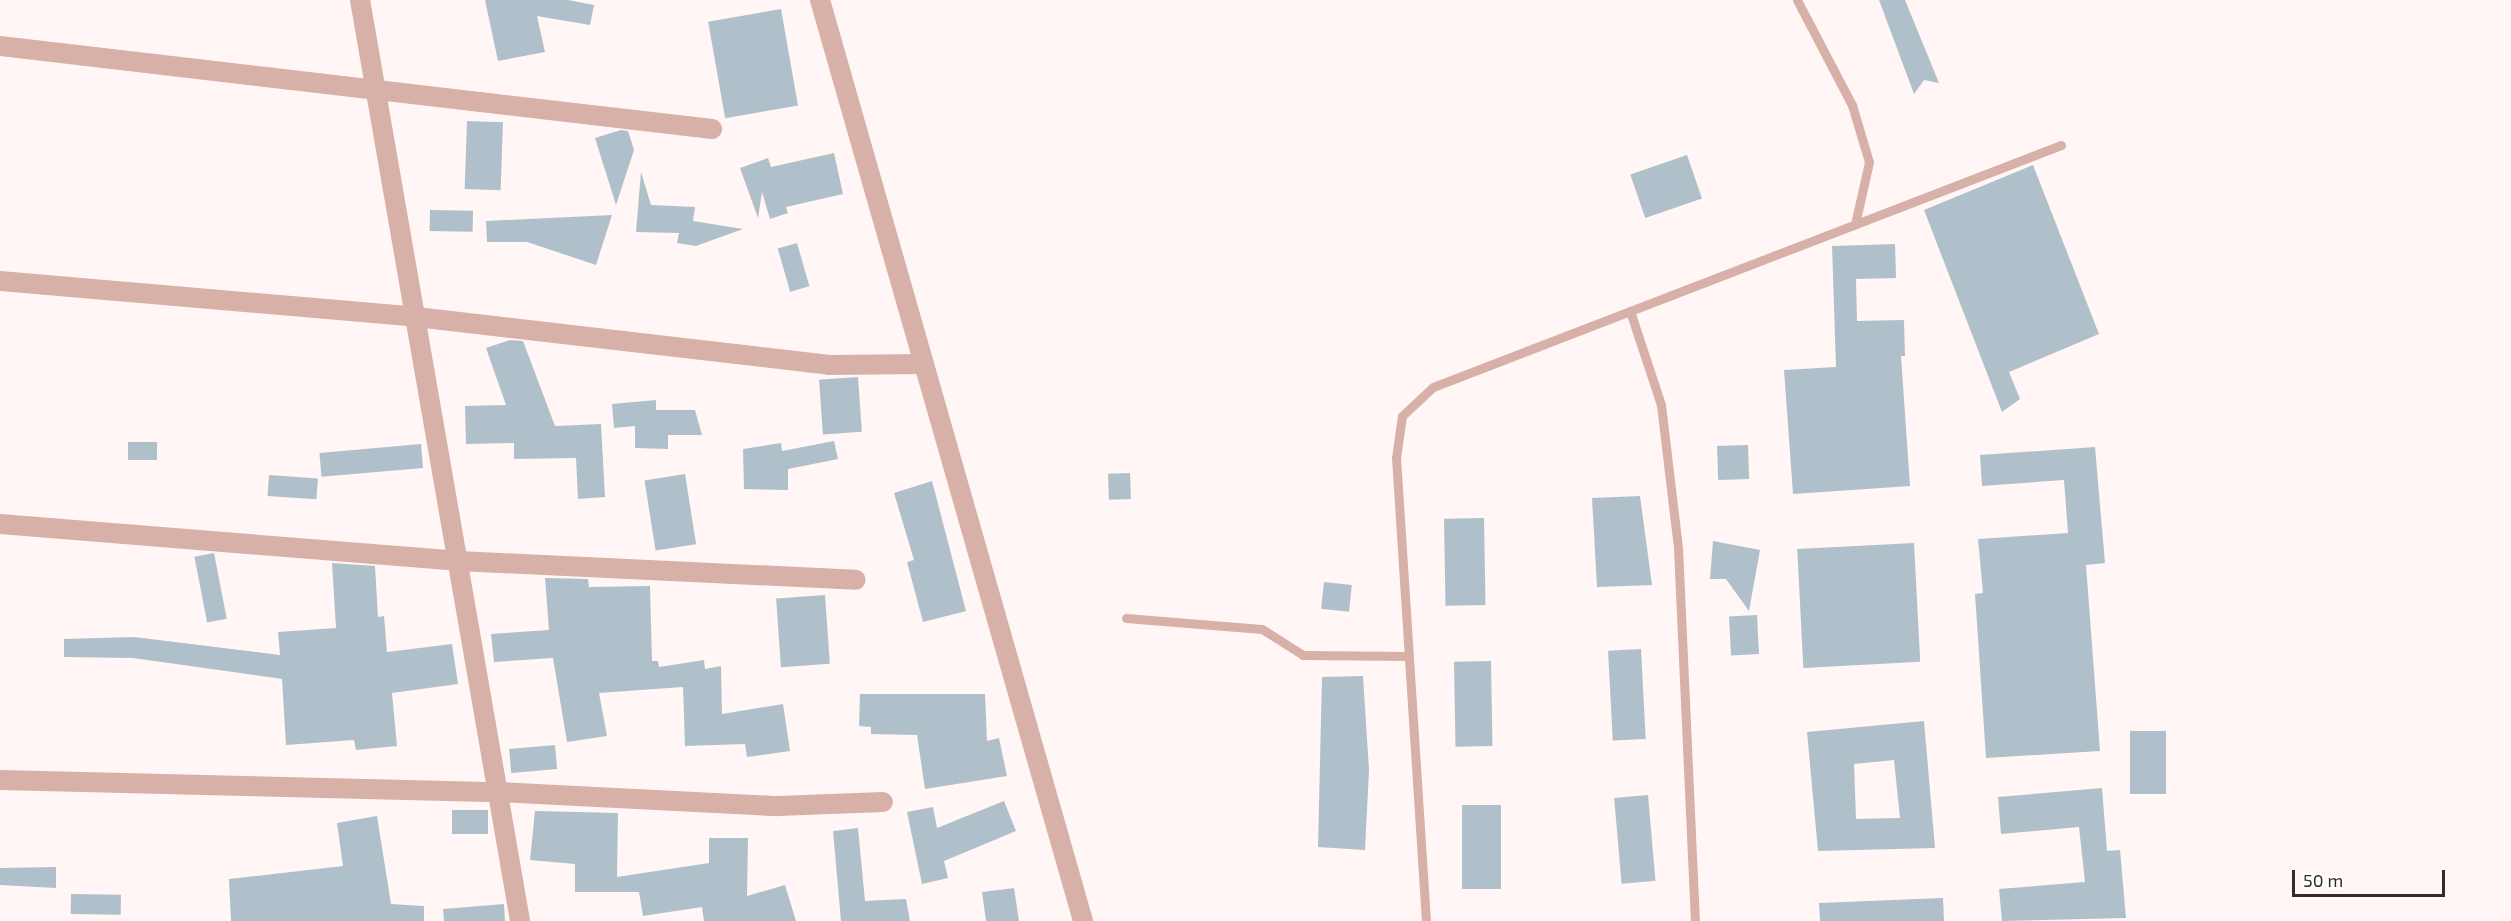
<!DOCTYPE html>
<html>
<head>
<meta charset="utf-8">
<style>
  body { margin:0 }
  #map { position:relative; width:2511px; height:921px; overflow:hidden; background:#fff6f5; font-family:"Exo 2",sans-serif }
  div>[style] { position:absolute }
  .building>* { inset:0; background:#b0c0cb; transform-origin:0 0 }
  .lane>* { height:9px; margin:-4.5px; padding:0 4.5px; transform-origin:4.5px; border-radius:4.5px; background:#d7b0a8 }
  .street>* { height:20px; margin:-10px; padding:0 10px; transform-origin:10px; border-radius:10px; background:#d7b0a8 }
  span { translate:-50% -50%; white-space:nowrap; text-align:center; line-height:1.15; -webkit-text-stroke:6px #fff; paint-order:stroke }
  .scale { position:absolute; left:2292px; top:870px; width:153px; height:27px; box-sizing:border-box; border:3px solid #332c2a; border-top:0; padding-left:8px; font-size:18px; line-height:21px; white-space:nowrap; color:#332c2a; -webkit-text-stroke:4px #fff; paint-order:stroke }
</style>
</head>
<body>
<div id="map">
  <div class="building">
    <div style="clip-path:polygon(485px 0,568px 0,594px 5px,590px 25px,537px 16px,545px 52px,498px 61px)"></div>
    <div style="clip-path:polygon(1879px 0,1905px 0,1939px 83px,1924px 80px,1914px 94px)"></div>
    <div style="left:781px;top:9px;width:98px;height:74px;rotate:80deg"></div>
    <div style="left:467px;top:121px;width:36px;height:68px;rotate:2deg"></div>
    <div style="clip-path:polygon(621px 130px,628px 131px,634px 150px,616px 205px,595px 138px)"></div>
    <div style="clip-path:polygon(834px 153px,843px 194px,786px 207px,788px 213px,770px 219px,762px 192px,758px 218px,740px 168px,768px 158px,771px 167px)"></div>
    <div style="left:1687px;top:155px;width:46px;height:60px;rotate:71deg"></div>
    <div style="clip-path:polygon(2033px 165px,2099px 334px,2009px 372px,2020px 399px,2002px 412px,1924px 210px)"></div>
    <div style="clip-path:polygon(641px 172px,651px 205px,695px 207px,693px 221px,743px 229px,696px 246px,677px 243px,679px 233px,636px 232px)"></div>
    <div style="left:430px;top:210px;width:43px;height:21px;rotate:1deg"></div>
    <div style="clip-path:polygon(612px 215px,596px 265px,527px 242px,487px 242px,486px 221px)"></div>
    <div style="left:797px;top:243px;width:45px;height:20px;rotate:74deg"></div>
    <div style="clip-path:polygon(1895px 244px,1896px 278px,1856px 279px,1857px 321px,1904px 320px,1905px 356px,1901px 356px,1910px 486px,1793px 494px,1784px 370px,1836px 367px,1832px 246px)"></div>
    <div style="clip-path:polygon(510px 340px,523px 341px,555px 426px,601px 424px,605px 497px,578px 499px,576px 458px,514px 459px,514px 443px,466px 444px,465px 406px,506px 405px,486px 348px)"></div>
    <div style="left:858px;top:377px;width:55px;height:39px;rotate:86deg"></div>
    <div style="clip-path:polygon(656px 400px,656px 410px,695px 410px,702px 435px,668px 435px,668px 449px,635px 448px,635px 426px,614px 428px,612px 404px)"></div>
    <div style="clip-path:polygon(834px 441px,838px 459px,788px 469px,788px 490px,744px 489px,743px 449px,781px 443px,782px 451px)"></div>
    <div style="left:128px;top:442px;width:29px;height:18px"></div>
    <div style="left:421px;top:444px;width:24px;height:102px;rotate:85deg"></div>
    <div style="left:1748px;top:445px;width:34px;height:31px;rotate:88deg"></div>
    <div style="clip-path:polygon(2095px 447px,2105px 563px,2086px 565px,2100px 751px,1986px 758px,1975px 594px,1983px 593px,1978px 539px,2068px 533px,2064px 480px,1982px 486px,1980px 455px)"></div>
    <div style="left:1130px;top:473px;width:26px;height:22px;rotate:88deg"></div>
    <div style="left:685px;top:474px;width:71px;height:41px;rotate:81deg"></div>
    <div style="left:269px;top:475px;width:49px;height:21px;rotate:4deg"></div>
    <div style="clip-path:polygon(932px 481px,966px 611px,923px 622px,907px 562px,914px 560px,894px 493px)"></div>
    <div style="clip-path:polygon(1640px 496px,1652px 585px,1597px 587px,1592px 498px)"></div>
    <div style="left:1484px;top:518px;width:87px;height:40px;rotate:89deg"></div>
    <div style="clip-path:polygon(1713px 541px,1760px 550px,1749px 611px,1726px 579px,1710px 579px)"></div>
    <div style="left:1914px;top:543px;width:119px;height:117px;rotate:87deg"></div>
    <div style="left:214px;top:553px;width:67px;height:20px;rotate:79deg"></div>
    <div style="clip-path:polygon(332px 563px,375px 566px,378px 617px,384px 616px,387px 652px,452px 644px,458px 684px,392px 693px,397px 746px,356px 750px,354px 740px,286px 745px,282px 679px,133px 658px,64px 657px,64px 639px,134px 637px,280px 655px,278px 632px,336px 628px)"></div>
    <div style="clip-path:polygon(545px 578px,588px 579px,589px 587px,650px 586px,652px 661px,658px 661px,659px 667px,704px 660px,705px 669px,721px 666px,722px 714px,783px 704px,790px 751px,747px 757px,745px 744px,685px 746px,683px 687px,599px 693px,607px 736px,567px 742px,553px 658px,494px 662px,491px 634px,549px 630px)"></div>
    <div style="left:1324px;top:582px;width:28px;height:27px;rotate:6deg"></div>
    <div style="left:825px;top:595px;width:69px;height:49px;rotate:86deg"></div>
    <div style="left:1757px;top:615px;width:39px;height:28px;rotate:87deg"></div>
    <div style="left:1641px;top:649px;width:90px;height:33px;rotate:87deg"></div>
    <div style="left:1491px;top:661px;width:85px;height:37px;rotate:89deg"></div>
    <div style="clip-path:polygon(1363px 676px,1369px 770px,1365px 850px,1318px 847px,1322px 677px)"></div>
    <div style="clip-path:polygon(860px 694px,985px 694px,987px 741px,999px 738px,1007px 776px,925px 789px,917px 735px,871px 734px,871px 727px,859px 726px)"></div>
    <div style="clip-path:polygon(evenodd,1924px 721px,1935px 848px,1818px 851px,1807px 732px,1924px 721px,1894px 760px,1900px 818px,1856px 819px,1854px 764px,1894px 760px)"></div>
    <div style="left:2130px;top:731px;width:36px;height:63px"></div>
    <div style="left:555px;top:745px;width:24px;height:46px;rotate:85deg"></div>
    <div style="clip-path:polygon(2102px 788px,2107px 851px,2120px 850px,2126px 918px,2002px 921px,1999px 889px,2085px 882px,2079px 827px,2001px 834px,1998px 797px)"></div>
    <div style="left:1648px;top:795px;width:86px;height:34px;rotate:85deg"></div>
    <div style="clip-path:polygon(1004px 801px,1016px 831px,944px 861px,948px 878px,922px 884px,907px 812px,933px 807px,937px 828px)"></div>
    <div style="left:1462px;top:805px;width:39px;height:84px"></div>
    <div style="left:452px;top:810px;width:36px;height:24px"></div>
    <div style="clip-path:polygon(535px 811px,618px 813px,617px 877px,709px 863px,709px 838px,748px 838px,747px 896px,785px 885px,796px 921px,704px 921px,702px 907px,643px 916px,639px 892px,575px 892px,575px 864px,530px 860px)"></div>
    <div style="clip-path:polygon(377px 816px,391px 904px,424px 906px,424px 921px,231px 921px,229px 879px,343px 866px,337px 823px)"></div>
    <div style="clip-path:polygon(858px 828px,865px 901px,906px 899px,910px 921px,841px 921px,833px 831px)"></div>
    <div style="clip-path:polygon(56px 867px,56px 888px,0 885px,0 868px)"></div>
    <div style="clip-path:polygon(1014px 888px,1019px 921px,986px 921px,982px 892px)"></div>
    <div style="left:71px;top:894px;width:50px;height:20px;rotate:1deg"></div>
    <div style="clip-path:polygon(1943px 898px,1944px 921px,1820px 921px,1819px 903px)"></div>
    <div style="clip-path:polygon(504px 904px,505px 921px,444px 921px,443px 909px)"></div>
  </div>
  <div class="lane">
    <div style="left:1797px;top:0;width:119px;rotate:62.4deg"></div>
    <div style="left:1852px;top:105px;width:59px;rotate:73.4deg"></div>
    <div style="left:1869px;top:162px;width:64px;rotate:102.7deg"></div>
    <div style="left:1630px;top:311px;width:99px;rotate:71.7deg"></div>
    <div style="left:1661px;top:405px;width:144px;rotate:83.2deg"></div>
    <div style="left:1678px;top:548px;width:373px;rotate:87.4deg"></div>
    <div style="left:1126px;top:618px;width:136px;rotate:4.6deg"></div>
    <div style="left:1262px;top:629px;width:49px;rotate:32.4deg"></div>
    <div style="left:1303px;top:655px;width:106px;rotate:0.5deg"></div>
    <div style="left:1426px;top:921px;width:464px;rotate:-93.7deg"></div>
    <div style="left:1396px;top:458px;width:42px;rotate:-81.9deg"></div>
    <div style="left:1402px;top:416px;width:42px;rotate:-43.1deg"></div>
    <div style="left:1433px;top:387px;width:673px;rotate:-21.07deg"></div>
  </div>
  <div class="street">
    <div style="left:360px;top:0;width:935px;rotate:80.14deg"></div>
    <div style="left:820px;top:0;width:958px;rotate:74.06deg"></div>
    <div style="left:0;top:46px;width:717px;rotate:6.65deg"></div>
    <div style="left:0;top:281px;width:418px;rotate:4.9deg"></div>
    <div style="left:416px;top:317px;width:416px;rotate:6.6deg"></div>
    <div style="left:829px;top:365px;width:95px;rotate:-0.6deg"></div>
    <div style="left:0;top:524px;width:459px;rotate:4.6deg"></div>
    <div style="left:458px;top:561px;width:398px;rotate:2.7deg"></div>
    <div style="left:0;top:780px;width:498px;rotate:1.4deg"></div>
    <div style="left:498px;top:792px;width:280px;rotate:2.9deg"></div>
    <div style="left:778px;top:806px;width:105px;rotate:-2.2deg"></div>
  </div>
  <div class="scale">50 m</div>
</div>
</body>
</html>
